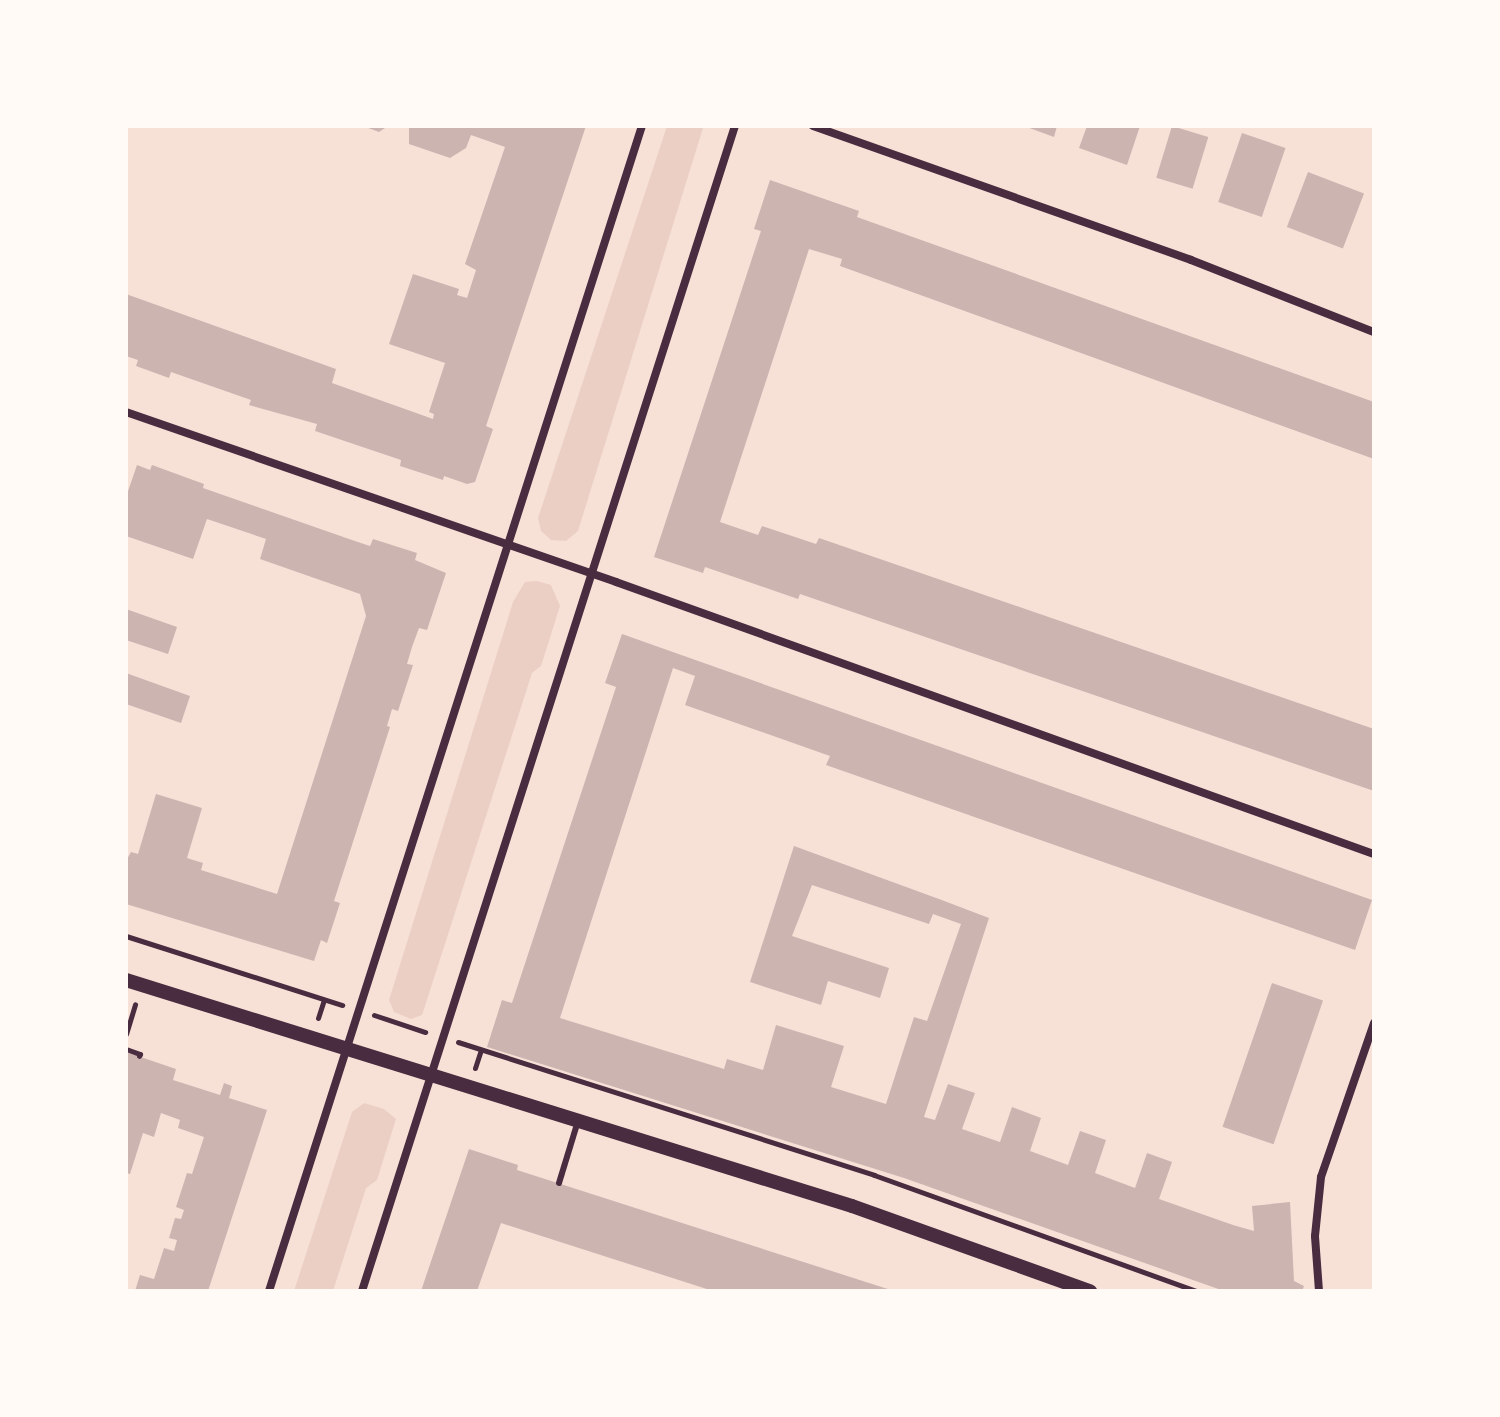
<!DOCTYPE html>
<html>
<head>
<meta charset="utf-8">
<style>
  body { margin:0 }
  #map { position:relative; width:1500px; height:1417px; overflow:hidden; background:#f7e1d7; font-family:"Alegreya Sans",sans-serif }
  div>[style] { position:absolute }
  .green>* { inset:0; background:#ebcfc5 }
  .building>* { inset:0; background:#ccb4b1; transform-origin:0 0 }
  .path>* { height:5px; margin:-2.5px; padding:0 2.5px; transform-origin:2.5px; border-radius:2.5px; background:#4a2c40 }
  .service>* { height:6px; margin:-3px; padding:0 3px; transform-origin:3px; border-radius:3px; background:#4a2c40 }
  .minor>* { height:8px; margin:-4px; padding:0 4px; transform-origin:4px; border-radius:4px; background:#4a2c40 }
  .tertiary>* { height:14px; margin:-7px; padding:0 7px; transform-origin:7px; border-radius:7px; background:#4a2c40 }
  span { translate:-50% -50%; white-space:nowrap; text-align:center; line-height:1.15; -webkit-text-stroke:6px #fffaf5; paint-order:stroke }
  .frame { position:absolute; inset:0; border:128px solid #fffaf5; pointer-events:none }
</style>
</head>
<body>
<div id="map">
  <div class="green">
    <div style="clip-path:polygon(667px 126px,703px 128px,578px 531px,566px 541px,551px 540px,541px 531px,538px 518px)"></div>
    <div style="clip-path:polygon(537px 581px,551px 585px,560px 606px,541px 666px,532px 673px,425px 1006px,422px 1015px,411px 1019px,394px 1012px,389px 1000px,513px 602px,525px 582px)"></div>
    <div style="clip-path:polygon(364px 1103px,384px 1109px,396px 1119px,377px 1180px,366px 1188px,333px 1291px,294px 1291px,352px 1112px)"></div>
  </div>
  <div class="building">
    <div style="clip-path:polygon(363px 126px,388px 126px,379px 132px)"></div>
    <div style="clip-path:polygon(409px 126px,586px 126px,486px 426px,493px 429px,475px 482px,467px 484px,444px 476px,443px 480px,400px 466px,401px 460px,315px 431px,317px 424px,249px 405px,251px 400px,171px 372px,169px 378px,136px 366px,138px 360px,126px 356px,126px 294px,336px 369px,332px 383px,433px 419px,434px 414px,429px 412px,445px 363px,389px 344px,413px 274px,459px 289px,457px 295px,467px 298px,476px 270px,465px 264px,505px 147px,471px 135px,466px 148px,450px 158px,409px 144px)"></div>
    <div style="clip-path:polygon(1024px 126px,1057px 126px,1054px 137px)"></div>
    <div style="clip-path:polygon(1087px 126px,1140px 126px,1127px 165px,1079px 148px)"></div>
    <div style="left:1172px;top:126px;width:38px;height:54px;rotate:17deg"></div>
    <div style="left:1242px;top:133px;width:46px;height:73px;rotate:19deg"></div>
    <div style="left:1308px;top:172px;width:60px;height:59px;rotate:21deg"></div>
    <div style="clip-path:polygon(770px 180px,859px 211px,857px 217px,1374px 402px,1374px 459px,840px 266px,842px 259px,809px 249px,720px 522px,758px 535px,762px 526px,816px 544px,819px 538px,1374px 729px,1374px 791px,800px 594px,798px 599px,705px 567px,703px 573px,654px 557px,761px 231px,754px 229px)"></div>
    <div style="clip-path:polygon(137px 465px,150px 470px,152px 465px,204px 484px,203px 488px,352px 540px,370px 546px,373px 539px,417px 553px,415px 560px,446px 573px,427px 630px,419px 628px,412px 647px,407px 664px,413px 665px,398px 711px,392px 709px,387px 726px,390px 727px,334px 901px,340px 903px,327px 943px,321px 940px,314px 961px,126px 904px,126px 861px,131px 852px,138px 854px,156px 794px,202px 808px,187px 858px,203px 863px,201px 870px,277px 894px,366px 616px,360px 594px,260px 559px,266px 539px,207px 519px,193px 559px,126px 536px,126px 497px)"></div>
    <div style="clip-path:polygon(126px 609px,177px 627px,168px 654px,126px 640px)"></div>
    <div style="clip-path:polygon(622px 634px,1372px 900px,1355px 950px,826px 765px,830px 756px,685px 705px,695px 676px,673px 668px,560px 1018px,724px 1069px,727px 1059px,763px 1070px,776px 1025px,844px 1046px,831px 1087px,886px 1104px,914px 1017px,927px 1021px,961px 924px,933px 914px,929px 924px,812px 885px,792px 936px,889px 968px,880px 998px,828px 981px,821px 1005px,750px 982px,794px 846px,939px 899px,989px 918px,924px 1117px,935px 1120px,948px 1084px,975px 1093px,962px 1129px,1000px 1142px,1012px 1107px,1041px 1118px,1030px 1151px,1068px 1165px,1080px 1131px,1106px 1140px,1095px 1173px,1135px 1188px,1147px 1153px,1172px 1162px,1159px 1199px,1233px 1225px,1254px 1231px,1252px 1206px,1290px 1202px,1294px 1281px,1304px 1286px,1302px 1291px,1224px 1291px,904px 1178px,487px 1047px,502px 1000px,512px 1003px,616px 687px,605px 683px)"></div>
    <div style="clip-path:polygon(126px 673px,190px 696px,181px 723px,126px 704px)"></div>
    <div style="left:1272px;top:983px;width:54px;height:152px;rotate:19deg"></div>
    <div style="clip-path:polygon(126px 1052px,176px 1069px,173px 1080px,220px 1095px,224px 1083px,232px 1086px,229px 1098px,267px 1110px,208px 1291px,135px 1291px,140px 1275px,154px 1279px,164px 1248px,174px 1251px,177px 1240px,169px 1238px,175px 1218px,181px 1219px,184px 1210px,176px 1207px,187px 1173px,192px 1174px,204px 1137px,178px 1128px,180px 1120px,161px 1113px,154px 1137px,143px 1133px,130px 1174px,126px 1173px)"></div>
    <div style="clip-path:polygon(469px 1149px,518px 1165px,517px 1170px,894px 1291px,713px 1291px,501px 1223px,477px 1291px,421px 1291px)"></div>
  </div>
  <div class="path">
    <div style="left:126px;top:936px;width:227px;rotate:17.7deg"></div>
    <div style="left:374px;top:1015px;width:54px;rotate:18.4deg"></div>
    <div style="left:318px;top:1018px;width:19px;rotate:-72deg"></div>
    <div style="left:126px;top:1034px;width:31px;rotate:-73deg"></div>
    <div style="left:458px;top:1042px;width:437px;rotate:17.7deg"></div>
    <div style="left:874px;top:1175px;width:342px;rotate:19.8deg"></div>
    <div style="left:126px;top:1049px;width:15px;rotate:20deg"></div>
    <div style="left:140px;top:1054px;width:2px;rotate:117deg"></div>
    <div style="left:475px;top:1068px;width:19px;rotate:-72deg"></div>
  </div>
  <div class="service">
    <div style="left:559px;top:1183px;width:65px;rotate:-73deg"></div>
  </div>
  <div class="minor">
    <div style="left:813px;top:126px;width:401px;rotate:19.5deg"></div>
    <div style="left:1191px;top:260px;width:197px;rotate:21.5deg"></div>
    <div style="left:126px;top:412px;width:519px;rotate:19.13deg"></div>
    <div style="left:616px;top:582px;width:805px;rotate:19.74deg"></div>
    <div style="left:269px;top:1291px;width:1223px;rotate:-72.25deg"></div>
    <div style="left:362px;top:1291px;width:1223px;rotate:-72.25deg"></div>
    <div style="left:1319px;top:1291px;width:55px;rotate:-94.2deg"></div>
    <div style="left:1315px;top:1236px;width:59px;rotate:-84.2deg"></div>
    <div style="left:1321px;top:1177px;width:163px;rotate:-71deg"></div>
  </div>
  <div class="tertiary">
    <div style="left:126px;top:980px;width:760px;rotate:17.29deg"></div>
    <div style="left:852px;top:1206px;width:253px;rotate:19.7deg"></div>
  </div>
  <div class="frame"></div>
</div>
</body>
</html>
